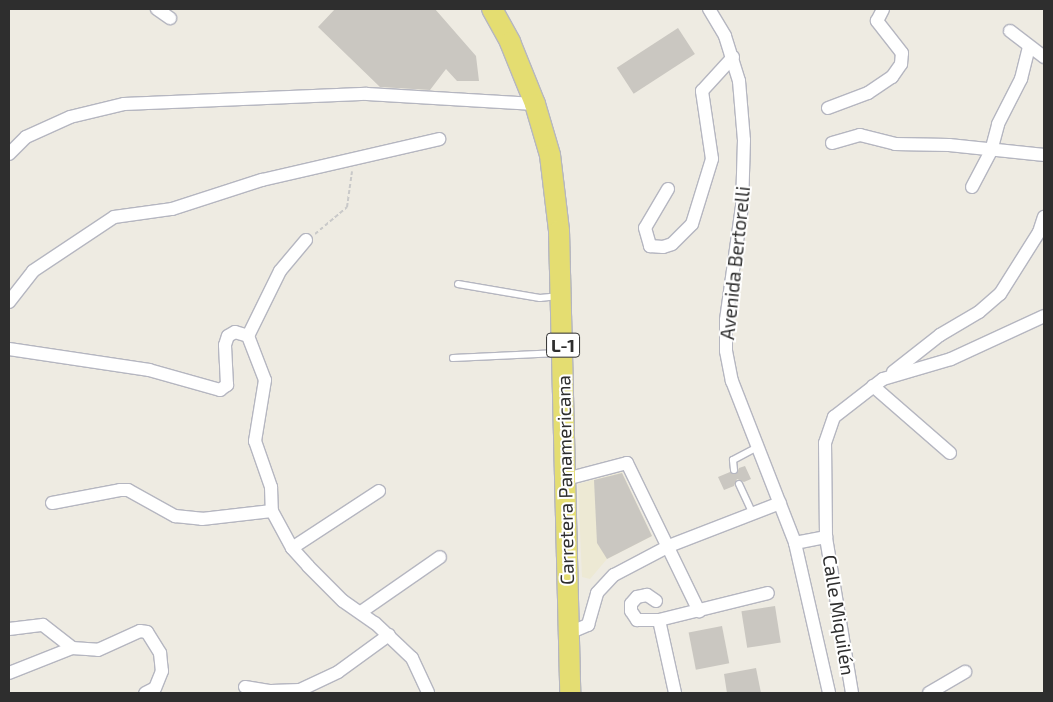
<!DOCTYPE html>
<html>
<head>
<meta charset="utf-8">
<style>
  body { margin:0 }
  #map { position:relative; width:1053px; height:702px; overflow:hidden; background:#eeebe2; font-family:"Exo 2",sans-serif }
  div>[style] { position:absolute }
  .education>* { inset:0; background:#ede9d4 }
  .building>* { inset:0; background:#cac7c1; transform-origin:0 0 }
  .path>* { height:2px; margin-top:-1px; transform-origin:0; background:repeating-linear-gradient(90deg,#c9c9c9 0 4px,transparent 0 6.5px) }
  .roads { filter:drop-shadow(1px 0 #b5b6c0) drop-shadow(-1px 0 #b5b6c0) drop-shadow(0 1px #b5b6c0) drop-shadow(0 -1px #b5b6c0) }
  .lane>* { height:6px; margin:-3px; padding:0 3px; transform-origin:3px; border-radius:3px; background:#fff }
  .street>* { height:12px; margin:-6px; padding:0 6px; transform-origin:6px; border-radius:6px; background:#fff }
  .primary>* { height:20px; margin:-10px; padding:0 10px; transform-origin:10px; border-radius:10px; background:#e4dd71 }
  span { translate:-50% -50%; white-space:nowrap; text-align:center; line-height:1.15; -webkit-text-stroke:4px #fff; paint-order:stroke }
  .shield-label span { padding:1px 4px; background:#fff; border:1px solid; border-radius:4px; -webkit-text-stroke-width:0 }
  .shield-label { font-size:18px; color:#2e2e2e; font-weight:700 }
  .street-label { font-size:19px; color:#2e2e2e }
  .frame { position:absolute; inset:0; border:10px solid #2e2e2e; pointer-events:none }
</style>
</head>
<body>
<div id="map">
  <div class="education">
    <div style="clip-path:polygon(622px 472px,652px 536px,607px 559px,590px 579px,582px 577px,578px 484px)"></div>
  </div>
  <div class="building">
    <div style="clip-path:polygon(335px 9px,435px 9px,476px 56px,479px 81px,457px 81px,446px 69px,430px 90px,380px 87px,318px 27px)"></div>
    <div style="left:678px;top:28px;width:31px;height:73px;rotate:57deg"></div>
    <div style="clip-path:polygon(745px 466px,751px 479px,744px 482px,737px 479px,734px 486px,724px 490px,718px 477px,730px 472px,736px 474px,739px 468px)"></div>
    <div style="clip-path:polygon(622px 473px,652px 536px,607px 559px,597px 543px,594px 480px)"></div>
    <div style="left:775px;top:606px;width:37px;height:34px;rotate:81deg"></div>
    <div style="left:722px;top:626px;width:38px;height:34px;rotate:79deg"></div>
    <div style="clip-path:polygon(756px 668px,761px 693px,727px 693px,724px 674px)"></div>
  </div>
  <div class="path">
    <div style="left:315px;top:234px;width:42px;rotate:-40.2deg"></div>
    <div style="left:347px;top:207px;width:36px;rotate:-82deg"></div>
  </div>
  <div class="roads">
    <div class="lane">
      <div style="left:458px;top:284px;width:83px;rotate:9.7deg"></div>
      <div style="left:540px;top:298px;width:18px;rotate:-6deg"></div>
      <div style="left:453px;top:358px;width:106px;rotate:-2.7deg"></div>
      <div style="left:734px;top:470px;width:10px;rotate:-96deg"></div>
      <div style="left:733px;top:460px;width:27px;rotate:-28deg"></div>
      <div style="left:739px;top:484px;width:33px;rotate:65deg"></div>
    </div>
    <div class="street">
      <div style="left:157px;top:9px;width:16px;rotate:35deg"></div>
      <div style="left:709px;top:9px;width:31px;rotate:59deg"></div>
      <div style="left:725px;top:36px;width:47px;rotate:72.7deg"></div>
      <div style="left:739px;top:81px;width:59px;rotate:85.2deg"></div>
      <div style="left:744px;top:140px;width:66px;rotate:91.7deg"></div>
      <div style="left:742px;top:206px;width:115px;rotate:98deg"></div>
      <div style="left:726px;top:320px;width:31px;rotate:90deg"></div>
      <div style="left:726px;top:351px;width:31px;rotate:79deg"></div>
      <div style="left:732px;top:381px;width:174px;rotate:68.7deg"></div>
      <div style="left:795px;top:543px;width:154px;rotate:77.2deg"></div>
      <div style="left:1010px;top:31px;width:43px;rotate:37.4deg"></div>
      <div style="left:828px;top:108px;width:43px;rotate:-20.6deg"></div>
      <div style="left:868px;top:93px;width:29px;rotate:-34deg"></div>
      <div style="left:892px;top:77px;width:16px;rotate:-55deg"></div>
      <div style="left:901px;top:64px;width:11px;rotate:-85deg"></div>
      <div style="left:902px;top:53px;width:41px;rotate:-128deg"></div>
      <div style="left:877px;top:21px;width:13px;rotate:-63deg"></div>
      <div style="left:832px;top:143px;width:29px;rotate:-16deg"></div>
      <div style="left:860px;top:135px;width:36px;rotate:14deg"></div>
      <div style="left:895px;top:144px;width:54px;rotate:1.1deg"></div>
      <div style="left:949px;top:145px;width:96px;rotate:6deg"></div>
      <div style="left:9px;top:154px;width:24px;rotate:-45deg"></div>
      <div style="left:26px;top:137px;width:48px;rotate:-24.4deg"></div>
      <div style="left:70px;top:117px;width:56px;rotate:-13.5deg"></div>
      <div style="left:124px;top:104px;width:243px;rotate:-2.4deg"></div>
      <div style="left:367px;top:94px;width:168px;rotate:3.4deg"></div>
      <div style="left:972px;top:187px;width:41px;rotate:-62.2deg"></div>
      <div style="left:991px;top:151px;width:28px;rotate:-75deg"></div>
      <div style="left:998px;top:124px;width:51px;rotate:-62.9deg"></div>
      <div style="left:1021px;top:79px;width:32px;rotate:-76deg"></div>
      <div style="left:668px;top:189px;width:45px;rotate:120.5deg"></div>
      <div style="left:645px;top:228px;width:19px;rotate:74deg"></div>
      <div style="left:650px;top:246px;width:13px;rotate:4deg"></div>
      <div style="left:663px;top:247px;width:9px;rotate:-18deg"></div>
      <div style="left:672px;top:244px;width:28px;rotate:-45deg"></div>
      <div style="left:692px;top:224px;width:68px;rotate:-72.9deg"></div>
      <div style="left:712px;top:159px;width:69px;rotate:-98.4deg"></div>
      <div style="left:702px;top:91px;width:46px;rotate:-47.6deg"></div>
      <div style="left:306px;top:240px;width:40px;rotate:130deg"></div>
      <div style="left:280px;top:271px;width:72px;rotate:116.2deg"></div>
      <div style="left:248px;top:336px;width:47px;rotate:68.9deg"></div>
      <div style="left:265px;top:380px;width:62px;rotate:99.3deg"></div>
      <div style="left:255px;top:441px;width:49px;rotate:70.8deg"></div>
      <div style="left:271px;top:487px;width:24px;rotate:88deg"></div>
      <div style="left:272px;top:511px;width:42px;rotate:61.6deg"></div>
      <div style="left:292px;top:548px;width:24px;rotate:48deg"></div>
      <div style="left:308px;top:566px;width:49px;rotate:45deg"></div>
      <div style="left:343px;top:601px;width:39px;rotate:35deg"></div>
      <div style="left:375px;top:623px;width:51px;rotate:43.4deg"></div>
      <div style="left:412px;top:658px;width:38px;rotate:65deg"></div>
      <div style="left:9px;top:302px;width:39px;rotate:-52deg"></div>
      <div style="left:33px;top:271px;width:97px;rotate:-33.7deg"></div>
      <div style="left:114px;top:217px;width:59px;rotate:-7.9deg"></div>
      <div style="left:172px;top:209px;width:95px;rotate:-17.9deg"></div>
      <div style="left:262px;top:180px;width:182px;rotate:-13deg"></div>
      <div style="left:9px;top:349px;width:142px;rotate:8.5deg"></div>
      <div style="left:149px;top:370px;width:74px;rotate:15.7deg"></div>
      <div style="left:220px;top:390px;width:9px;rotate:-36deg"></div>
      <div style="left:227px;top:385px;width:40px;rotate:-92.9deg"></div>
      <div style="left:225px;top:345px;width:9px;rotate:-72deg"></div>
      <div style="left:228px;top:336px;width:8px;rotate:-30deg"></div>
      <div style="left:235px;top:332px;width:14px;rotate:17deg"></div>
      <div style="left:893px;top:372px;width:60px;rotate:-38.2deg"></div>
      <div style="left:940px;top:335px;width:45px;rotate:-30.5deg"></div>
      <div style="left:979px;top:312px;width:28px;rotate:-41deg"></div>
      <div style="left:1000px;top:294px;width:73px;rotate:-57.8deg"></div>
      <div style="left:1039px;top:232px;width:16px;rotate:-72deg"></div>
      <div style="left:873px;top:386px;width:102px;rotate:41deg"></div>
      <div style="left:566px;top:479px;width:63px;rotate:-14.7deg"></div>
      <div style="left:627px;top:463px;width:165px;rotate:64.1deg"></div>
      <div style="left:52px;top:503px;width:69px;rotate:-10.8deg"></div>
      <div style="left:120px;top:490px;width:8px"></div>
      <div style="left:128px;top:490px;width:54px;rotate:29deg"></div>
      <div style="left:175px;top:516px;width:27px;rotate:6deg"></div>
      <div style="left:202px;top:519px;width:70px;rotate:-6.5deg"></div>
      <div style="left:795px;top:543px;width:32px;rotate:-11deg"></div>
      <div style="left:292px;top:548px;width:104px;rotate:-33.2deg"></div>
      <div style="left:656px;top:601px;width:11px;rotate:-146deg"></div>
      <div style="left:647px;top:595px;width:10px;rotate:169deg"></div>
      <div style="left:637px;top:597px;width:9px;rotate:131deg"></div>
      <div style="left:631px;top:604px;width:7px;rotate:90deg"></div>
      <div style="left:631px;top:611px;width:11px;rotate:56deg"></div>
      <div style="left:637px;top:620px;width:22px"></div>
      <div style="left:659px;top:620px;width:112px;rotate:-13.9deg"></div>
      <div style="left:361px;top:612px;width:96px;rotate:-34.8deg"></div>
      <div style="left:659px;top:620px;width:75px;rotate:77.6deg"></div>
      <div style="left:9px;top:629px;width:34px;rotate:-7deg"></div>
      <div style="left:43px;top:625px;width:37px;rotate:38deg"></div>
      <div style="left:72px;top:648px;width:26px;rotate:4deg"></div>
      <div style="left:98px;top:650px;width:46px;rotate:-24.3deg"></div>
      <div style="left:140px;top:631px;width:7px;rotate:8deg"></div>
      <div style="left:147px;top:632px;width:25px;rotate:58deg"></div>
      <div style="left:160px;top:653px;width:18px;rotate:84deg"></div>
      <div style="left:162px;top:671px;width:18px;rotate:112deg"></div>
      <div style="left:155px;top:688px;width:11px;rotate:153deg"></div>
      <div style="left:569px;top:633px;width:21px;rotate:-23deg"></div>
      <div style="left:588px;top:625px;width:33px;rotate:-74deg"></div>
      <div style="left:597px;top:593px;width:25px;rotate:-47deg"></div>
      <div style="left:614px;top:575px;width:62px;rotate:-27.8deg"></div>
      <div style="left:669px;top:546px;width:119px;rotate:-21.2deg"></div>
      <div style="left:9px;top:673px;width:68px;rotate:-21.6deg"></div>
      <div style="left:245px;top:687px;width:26px;rotate:9deg"></div>
      <div style="left:271px;top:691px;width:29px;rotate:-2deg"></div>
      <div style="left:300px;top:690px;width:42px;rotate:-25.3deg"></div>
      <div style="left:338px;top:672px;width:63px;rotate:-36deg"></div>
      <div style="left:852px;top:693px;width:158px;rotate:-99.5deg"></div>
      <div style="left:826px;top:537px;width:94px;rotate:-90.6deg"></div>
      <div style="left:825px;top:443px;width:28px;rotate:-71deg"></div>
      <div style="left:834px;top:417px;width:62px;rotate:-37.8deg"></div>
      <div style="left:883px;top:379px;width:71px;rotate:-16.4deg"></div>
      <div style="left:951px;top:359px;width:102px;rotate:-24.8deg"></div>
      <div style="left:929px;top:693px;width:42px;rotate:-30.3deg"></div>
    </div>
    <div class="primary">
      <div style="left:492px;top:9px;width:38px;rotate:61deg"></div>
      <div style="left:510px;top:42px;width:67px;rotate:68deg"></div>
      <div style="left:535px;top:104px;width:53px;rotate:73.6deg"></div>
      <div style="left:550px;top:155px;width:77px;rotate:83.2deg"></div>
      <div style="left:559px;top:231px;width:462px;rotate:88.6deg"></div>
    </div>
  </div>
  <div class="shield-label">
    <span style="left:563px;top:345px">L-1</span>
  </div>
  <div class="street-label">
    <span style="left:735px;top:263px;rotate:-84deg">Avenida Bertorelli</span>
    <span style="left:565px;top:480px;rotate:-91deg">Carretera Panamericana</span>
    <span style="left:839px;top:615px;rotate:81deg">Calle Miquilén</span>
  </div>
  <div class="frame"></div>
</div>
</body>
</html>
